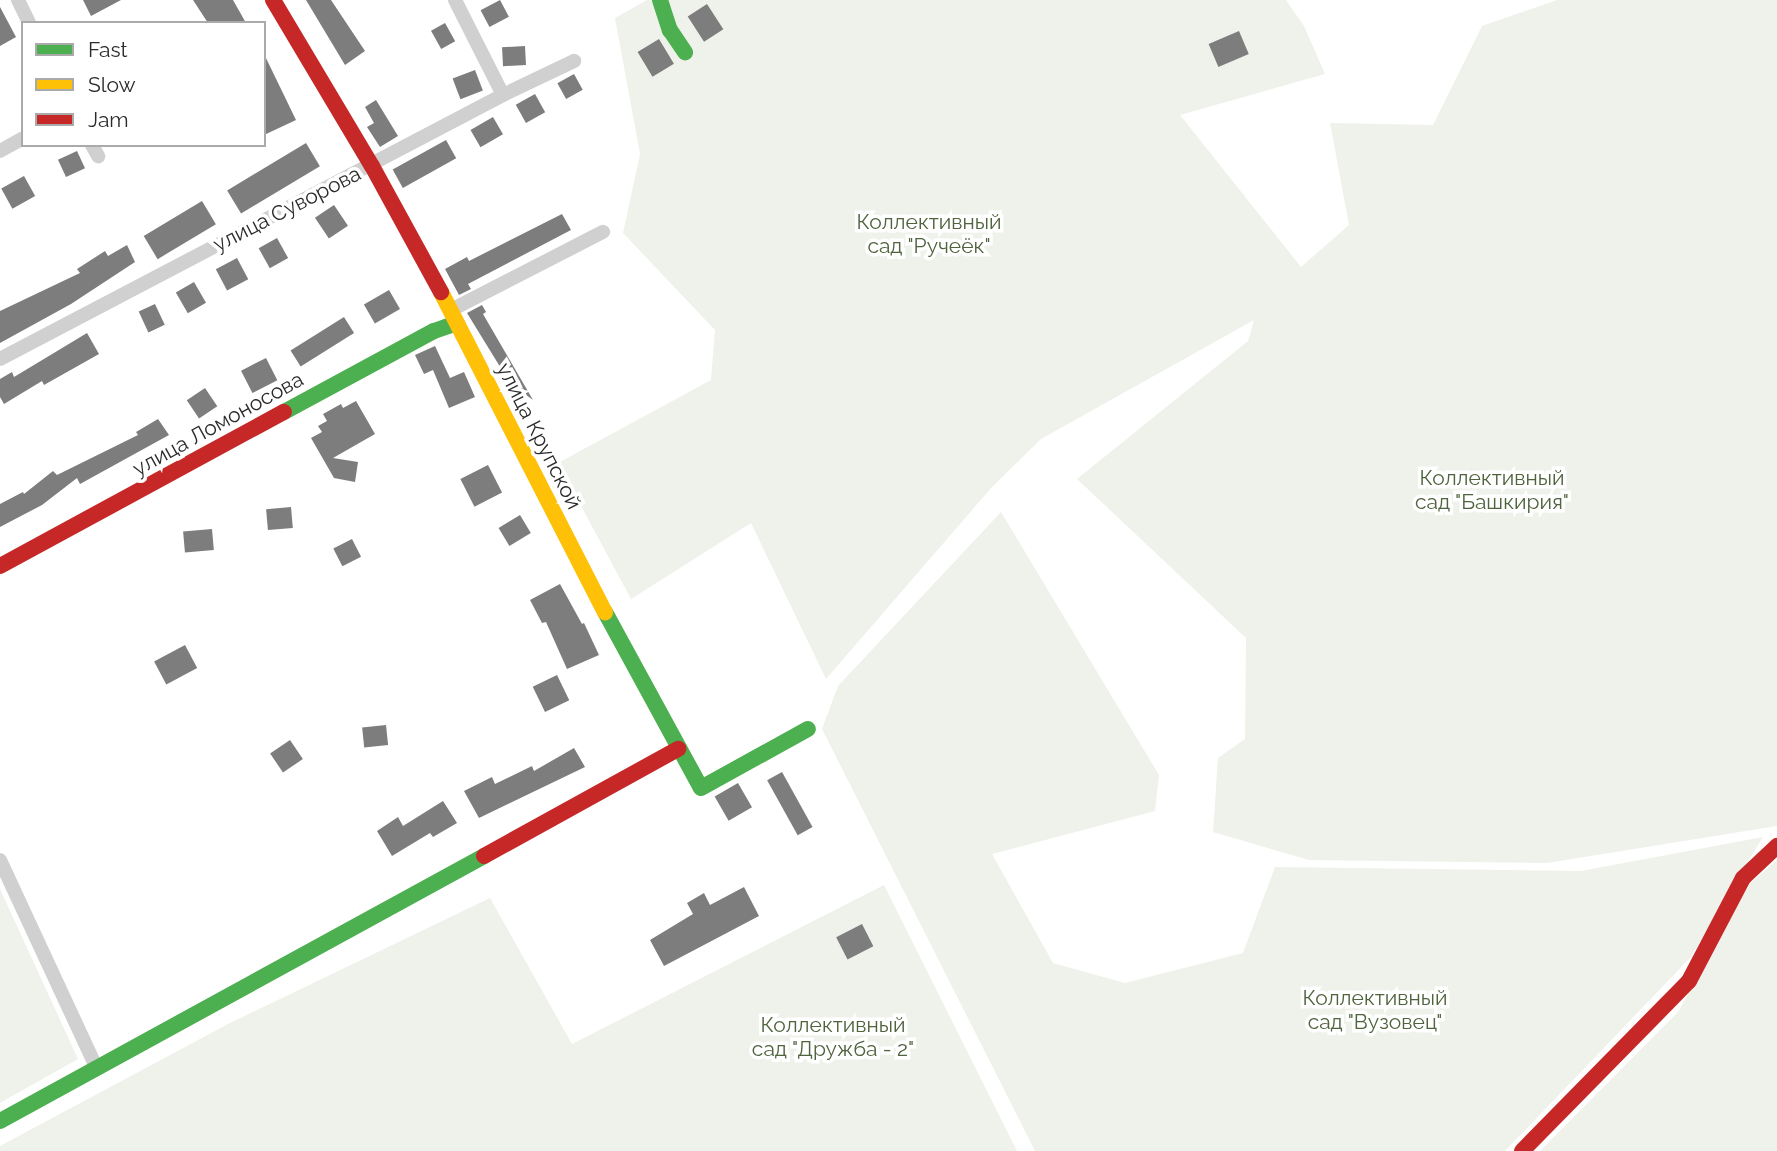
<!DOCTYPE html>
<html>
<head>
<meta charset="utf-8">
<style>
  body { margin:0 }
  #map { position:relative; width:1777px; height:1151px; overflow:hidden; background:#fff; font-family:Raleway,sans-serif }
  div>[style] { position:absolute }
  .green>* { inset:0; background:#eff2ea }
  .building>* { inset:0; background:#7d7d7d; transform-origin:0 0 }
  .street>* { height:14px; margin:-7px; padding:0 7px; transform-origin:7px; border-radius:7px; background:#d0d0d0 }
  .fast>* { height:16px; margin:-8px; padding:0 8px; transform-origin:8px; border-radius:8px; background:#4caf50 }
  .slow>* { height:16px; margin:-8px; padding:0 8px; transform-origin:8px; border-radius:8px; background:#ffc107 }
  .jam>* { height:16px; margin:-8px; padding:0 8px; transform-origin:8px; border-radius:8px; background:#c62828 }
  span { translate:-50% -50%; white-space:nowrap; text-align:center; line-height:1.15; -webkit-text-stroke:7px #fff; paint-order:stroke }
  .street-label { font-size:21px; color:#2b2b2b }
  .park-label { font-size:21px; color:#4f633d }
  .legend { position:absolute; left:21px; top:21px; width:245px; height:126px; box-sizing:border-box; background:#fff; border:2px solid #aaa; margin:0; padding:9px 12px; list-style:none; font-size:21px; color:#2b2b2b }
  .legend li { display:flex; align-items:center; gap:14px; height:35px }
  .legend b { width:35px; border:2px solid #aaa }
</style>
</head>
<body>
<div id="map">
  <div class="green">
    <div style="clip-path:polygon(647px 0,1286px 0,1304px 26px,1325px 74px,1180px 115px,1301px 267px,1349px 225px,1330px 123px,1433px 125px,1482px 26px,1557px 0,1777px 0,1777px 826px,1547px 863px,1309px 860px,1213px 832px,1218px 758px,1245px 739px,1246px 638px,1077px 479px,1248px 341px,1254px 320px,1041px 439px,992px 487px,826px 679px,751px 523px,631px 599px,558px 463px,711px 380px,715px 330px,623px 233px,640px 154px,615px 18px)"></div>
    <div style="clip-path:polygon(1001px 512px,1159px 775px,1155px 811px,992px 854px,1053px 963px,1125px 983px,1243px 953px,1275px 867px,1581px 871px,1763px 837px,1690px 958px,1505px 1151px,1035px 1151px,822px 729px,838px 686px)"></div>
    <div style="clip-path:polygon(1777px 860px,1777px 1151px,1540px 1151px,1678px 1012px,1749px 884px)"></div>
    <div style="clip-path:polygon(884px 885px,1017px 1151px,0 1151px,0 1146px,228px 1024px,490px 898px,572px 1044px)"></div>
    <div style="clip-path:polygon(0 889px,78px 1059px,0 1103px)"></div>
  </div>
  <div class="building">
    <div style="clip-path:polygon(83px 0,121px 0,91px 16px)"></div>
    <div style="clip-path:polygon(193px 0,233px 0,246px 23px,208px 23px)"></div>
    <div style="clip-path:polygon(306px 0,331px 0,365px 51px,345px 65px)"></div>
    <div style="left:500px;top:0;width:19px;height:22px;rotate:62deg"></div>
    <div style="left:707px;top:4px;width:30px;height:23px;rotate:57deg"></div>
    <div style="clip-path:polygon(0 7px,16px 37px,0 46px)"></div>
    <div style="left:445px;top:23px;width:21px;height:16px;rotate:61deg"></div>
    <div style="left:1239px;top:31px;width:25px;height:33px;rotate:67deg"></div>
    <div style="left:659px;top:39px;width:29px;height:25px;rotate:59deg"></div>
    <div style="left:525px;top:46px;width:19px;height:23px;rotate:87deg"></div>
    <div style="clip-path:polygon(264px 54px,296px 120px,264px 135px)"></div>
    <div style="left:475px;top:70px;width:22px;height:24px;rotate:69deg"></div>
    <div style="left:574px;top:74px;width:18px;height:19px;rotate:61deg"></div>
    <div style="left:535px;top:94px;width:21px;height:22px;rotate:61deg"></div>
    <div style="clip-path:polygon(376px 100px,398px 136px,380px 147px,367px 127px,374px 123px,365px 107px)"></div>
    <div style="left:493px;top:117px;width:20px;height:26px;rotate:60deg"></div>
    <div style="left:446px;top:140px;width:21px;height:61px;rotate:61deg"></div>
    <div style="left:306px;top:143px;width:27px;height:92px;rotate:59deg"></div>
    <div style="left:77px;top:151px;width:19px;height:21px;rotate:65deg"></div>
    <div style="left:24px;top:176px;width:23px;height:26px;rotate:61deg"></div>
    <div style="left:202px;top:201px;width:27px;height:68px;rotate:59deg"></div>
    <div style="left:334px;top:205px;width:25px;height:23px;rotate:56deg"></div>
    <div style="clip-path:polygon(562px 214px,571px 230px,468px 284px,471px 289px,459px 295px,445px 269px,467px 257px,469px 261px)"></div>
    <div style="left:277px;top:238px;width:23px;height:21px;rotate:61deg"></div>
    <div style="clip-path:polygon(127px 245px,135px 262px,71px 304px,0 343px,0 311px,80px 273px,77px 269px,105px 251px,108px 256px)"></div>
    <div style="left:237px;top:258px;width:24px;height:24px;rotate:62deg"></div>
    <div style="left:194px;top:282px;width:24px;height:21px;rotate:60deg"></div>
    <div style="left:389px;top:290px;width:22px;height:29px;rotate:60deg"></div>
    <div style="left:155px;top:304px;width:23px;height:18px;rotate:65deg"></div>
    <div style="clip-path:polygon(482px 305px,486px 312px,483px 314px,533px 400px,510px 383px,467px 313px)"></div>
    <div style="left:344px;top:317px;width:19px;height:63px;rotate:58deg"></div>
    <div style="clip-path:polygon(87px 333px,99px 354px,44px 385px,42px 381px,4px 404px,0 397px,0 379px,12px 372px,14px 377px)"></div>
    <div style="clip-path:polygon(435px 346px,450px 378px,464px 372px,475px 397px,449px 408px,433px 370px,424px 374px,415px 355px)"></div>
    <div style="left:266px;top:358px;width:25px;height:28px;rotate:63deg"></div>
    <div style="left:205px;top:388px;width:22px;height:22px;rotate:56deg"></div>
    <div style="clip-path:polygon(356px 401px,375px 434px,333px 458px,358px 462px,355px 482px,334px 478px,311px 438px,322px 432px,318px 426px,327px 421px,323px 414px,341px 404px,343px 408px)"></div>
    <div style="clip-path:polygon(158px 419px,169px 435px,80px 484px,77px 478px,42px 505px,0 527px,0 504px,23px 492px,24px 494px,53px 471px,57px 475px,138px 435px,136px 432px)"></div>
    <div style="left:488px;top:465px;width:31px;height:31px;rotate:63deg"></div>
    <div style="left:291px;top:507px;width:21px;height:25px;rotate:85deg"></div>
    <div style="left:520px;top:515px;width:21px;height:25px;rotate:59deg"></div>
    <div style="left:212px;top:529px;width:21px;height:29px;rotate:85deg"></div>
    <div style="left:352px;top:539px;width:20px;height:21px;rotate:63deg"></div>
    <div style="clip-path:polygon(560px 584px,582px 624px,584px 623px,599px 655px,567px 669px,546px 622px,542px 623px,530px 600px)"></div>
    <div style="left:185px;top:645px;width:26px;height:35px;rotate:62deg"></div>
    <div style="left:557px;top:675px;width:28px;height:27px;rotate:64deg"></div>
    <div style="left:386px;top:725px;width:20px;height:24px;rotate:84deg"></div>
    <div style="left:290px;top:740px;width:23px;height:24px;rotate:56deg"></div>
    <div style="clip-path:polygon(574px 748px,585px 767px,479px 818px,464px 791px,492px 777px,495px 784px,532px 766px,534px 771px)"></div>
    <div style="left:782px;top:772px;width:63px;height:17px;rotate:61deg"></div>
    <div style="left:738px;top:783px;width:28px;height:27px;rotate:60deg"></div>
    <div style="clip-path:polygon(443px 801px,457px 823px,433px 837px,430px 833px,392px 856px,377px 831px,398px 817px,403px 826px)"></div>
    <div style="clip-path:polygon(744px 887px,759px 916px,664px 966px,650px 940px,693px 914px,687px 903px,704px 893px,710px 905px)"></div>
    <div style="left:862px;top:924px;width:25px;height:29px;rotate:63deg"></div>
  </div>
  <div class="street">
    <div style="left:18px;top:0;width:25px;rotate:64deg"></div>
    <div style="left:455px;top:0;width:106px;rotate:63.2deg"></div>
    <div style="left:92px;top:145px;width:13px;rotate:61deg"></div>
    <div style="left:0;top:151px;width:26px;rotate:-29deg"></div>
    <div style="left:451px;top:310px;width:171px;rotate:-27.2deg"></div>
    <div style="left:0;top:359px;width:568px;rotate:-27.69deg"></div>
    <div style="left:503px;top:95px;width:79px;rotate:-25.6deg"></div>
    <div style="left:0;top:860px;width:228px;rotate:65.1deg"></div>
  </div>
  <div class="fast">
    <div style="left:660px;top:0;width:32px;rotate:72deg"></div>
    <div style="left:670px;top:30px;width:27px;rotate:56deg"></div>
    <div style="left:284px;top:412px;width:170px;rotate:-28.4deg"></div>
    <div style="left:434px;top:331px;width:24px;rotate:-19deg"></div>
    <div style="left:605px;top:612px;width:200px;rotate:61.4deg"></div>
    <div style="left:701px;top:788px;width:122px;rotate:-28.9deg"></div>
    <div style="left:0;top:1121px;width:552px;rotate:-28.7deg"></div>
  </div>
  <div class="slow">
    <div style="left:441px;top:292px;width:360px;rotate:62.9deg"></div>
  </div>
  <div class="jam">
    <div style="left:273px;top:0;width:193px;rotate:59.2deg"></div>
    <div style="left:372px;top:166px;width:144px;rotate:61.3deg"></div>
    <div style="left:0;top:566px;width:323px;rotate:-28.5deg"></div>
    <div style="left:484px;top:856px;width:222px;rotate:-28.9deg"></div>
    <div style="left:1522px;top:1151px;width:238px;rotate:-45.5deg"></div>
    <div style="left:1689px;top:981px;width:116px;rotate:-62.3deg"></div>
    <div style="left:1743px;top:878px;width:47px;rotate:-43.3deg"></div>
  </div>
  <div class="street-label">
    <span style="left:287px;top:209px;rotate:-27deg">улица Суворова</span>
    <span style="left:218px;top:424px;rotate:-29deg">улица Ломоносова</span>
    <span style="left:539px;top:436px;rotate:63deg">улица Крупской</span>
  </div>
  <div class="park-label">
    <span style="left:929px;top:234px">Коллективный<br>сад "Ручеёк"</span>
    <span style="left:1492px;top:490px">Коллективный<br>сад "Башкирия"</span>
    <span style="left:1375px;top:1010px">Коллективный<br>сад "Вузовец"</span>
    <span style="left:833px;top:1037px">Коллективный<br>сад "Дружба - 2"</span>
  </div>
  <ul class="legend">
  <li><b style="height:9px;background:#4caf50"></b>Fast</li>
  <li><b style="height:9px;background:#ffc107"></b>Slow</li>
  <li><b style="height:9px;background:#c62828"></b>Jam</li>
  </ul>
</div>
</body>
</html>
